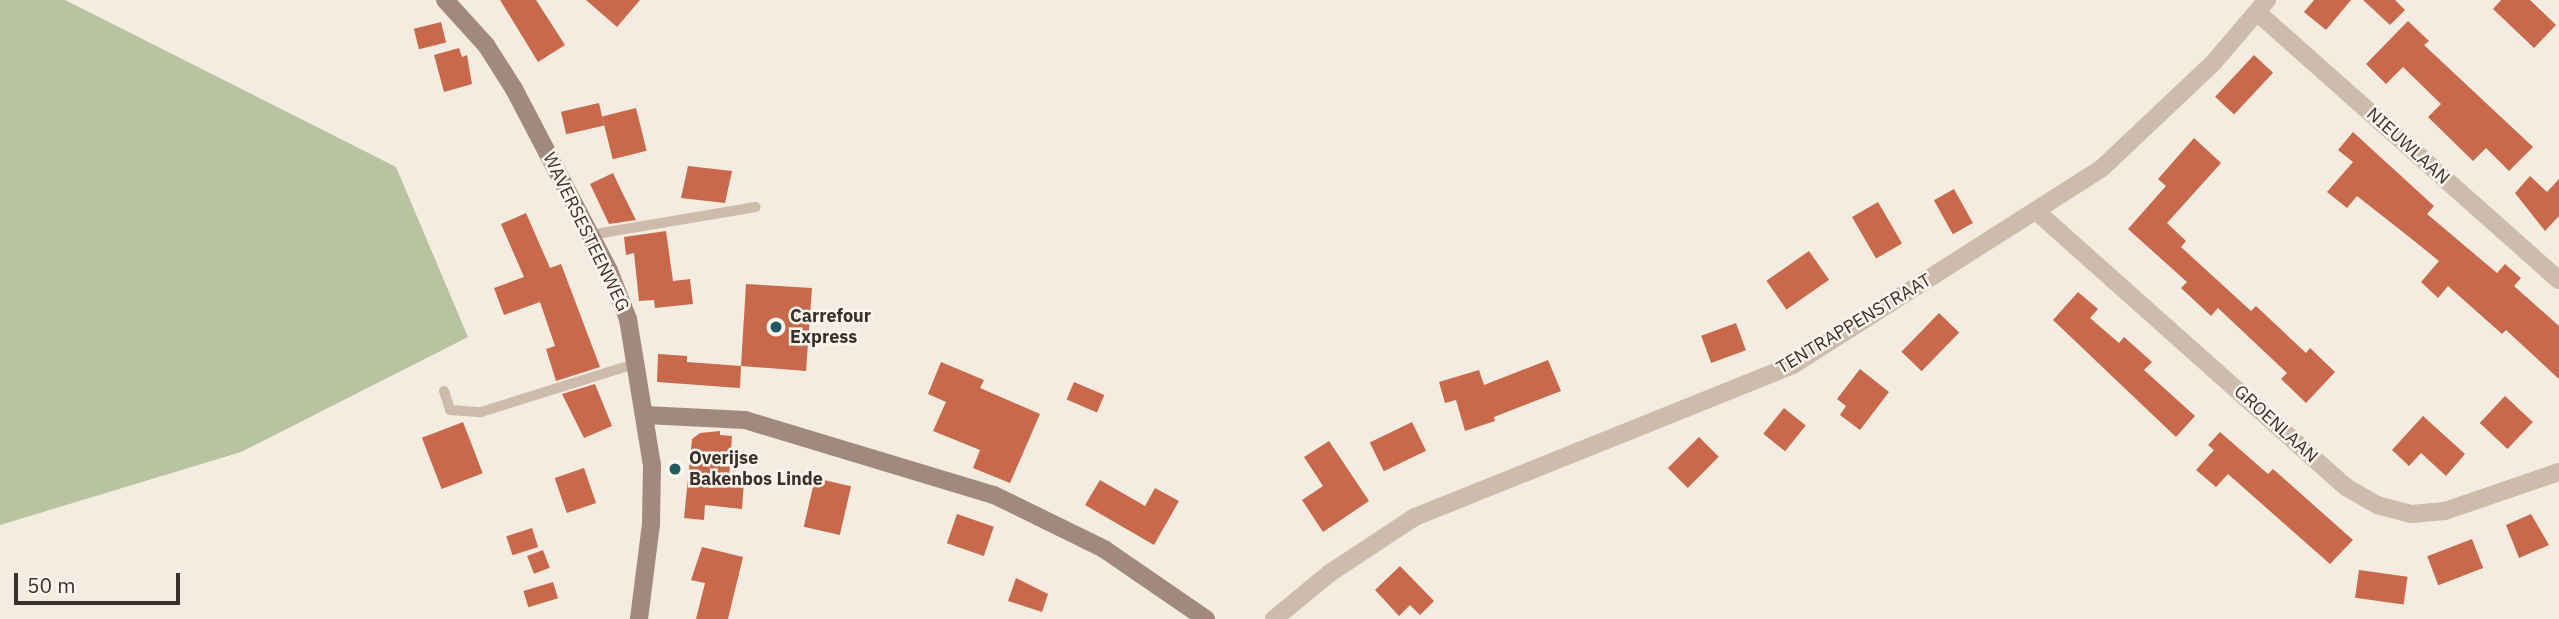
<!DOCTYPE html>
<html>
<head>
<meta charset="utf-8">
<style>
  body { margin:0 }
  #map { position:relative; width:2559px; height:619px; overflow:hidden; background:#f4ebe1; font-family:"IBM Plex Sans",sans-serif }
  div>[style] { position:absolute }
  .green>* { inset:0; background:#b8c4a0 }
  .building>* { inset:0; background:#c8694b; transform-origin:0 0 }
  .lane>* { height:10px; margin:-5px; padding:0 5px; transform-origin:5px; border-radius:5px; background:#cdbbac }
  .street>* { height:18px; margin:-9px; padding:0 9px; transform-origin:9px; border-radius:9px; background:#cdbbac }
  .secondary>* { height:18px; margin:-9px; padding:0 9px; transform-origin:9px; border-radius:9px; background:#a18a7d }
  .dots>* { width:19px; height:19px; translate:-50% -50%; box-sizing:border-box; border:4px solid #fbf5ee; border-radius:50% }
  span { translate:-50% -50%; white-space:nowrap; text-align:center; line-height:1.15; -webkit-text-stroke:5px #fbf5ee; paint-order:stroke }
  .street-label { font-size:18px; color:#3b302b }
  .poi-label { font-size:18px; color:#3b302b; font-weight:700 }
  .left { translate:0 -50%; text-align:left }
  .scale { position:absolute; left:14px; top:573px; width:166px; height:32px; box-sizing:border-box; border:4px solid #3b302b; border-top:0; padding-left:9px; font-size:21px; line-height:24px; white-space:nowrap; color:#3b302b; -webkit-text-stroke:5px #fbf5ee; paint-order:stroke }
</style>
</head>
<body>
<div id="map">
  <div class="green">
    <div style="clip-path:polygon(0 0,65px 0,396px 167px,468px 337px,241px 452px,0 525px)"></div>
  </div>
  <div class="building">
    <div style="clip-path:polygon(500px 0,536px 0,565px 45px,538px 62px)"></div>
    <div style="clip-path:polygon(586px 0,640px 0,617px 27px)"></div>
    <div style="clip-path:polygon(2314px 0,2351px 0,2326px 30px,2304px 12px)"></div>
    <div style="clip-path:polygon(2363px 0,2395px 0,2405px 10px,2390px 25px)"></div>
    <div style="clip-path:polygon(2501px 0,2530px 0,2556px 25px,2534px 48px,2493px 9px)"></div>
    <div style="clip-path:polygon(2408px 21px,2429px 41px,2424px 45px,2533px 147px,2509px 171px,2486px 148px,2473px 161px,2428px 117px,2441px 104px,2403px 67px,2386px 84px,2366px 64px)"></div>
    <div style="left:441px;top:22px;width:21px;height:28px;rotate:76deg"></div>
    <div style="clip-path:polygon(459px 48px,462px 57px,467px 55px,472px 84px,444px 92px,434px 55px)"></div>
    <div style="left:2254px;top:55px;width:26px;height:57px;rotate:43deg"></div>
    <div style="left:599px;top:103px;width:23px;height:39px;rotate:77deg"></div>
    <div style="left:636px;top:108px;width:44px;height:35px;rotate:76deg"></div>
    <div style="clip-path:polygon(2353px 132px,2434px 206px,2427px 214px,2497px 273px,2505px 264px,2521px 278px,2514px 286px,2559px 326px,2559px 379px,2506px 330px,2502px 334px,2448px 286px,2438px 298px,2421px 282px,2439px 261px,2408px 236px,2357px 196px,2347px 208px,2327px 192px,2353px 162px,2338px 150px)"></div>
    <div style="clip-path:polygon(2194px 138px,2221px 163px,2167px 223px,2186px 241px,2181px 247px,2251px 311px,2256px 306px,2306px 353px,2310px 348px,2335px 372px,2306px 403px,2281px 379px,2287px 373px,2218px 308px,2211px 316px,2181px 288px,2187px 282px,2128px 229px,2166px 186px,2158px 179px)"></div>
    <div style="clip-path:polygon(688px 166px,732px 171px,725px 203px,681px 198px)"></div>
    <div style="clip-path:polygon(613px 173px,621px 190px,636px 220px,609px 224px,590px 184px)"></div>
    <div style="clip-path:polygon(2530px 176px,2547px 192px,2559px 179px,2559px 216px,2545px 231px,2515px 193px)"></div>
    <div style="left:1954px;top:189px;width:39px;height:23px;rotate:61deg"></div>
    <div style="left:1878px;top:202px;width:48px;height:30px;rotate:60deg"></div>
    <div style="clip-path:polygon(526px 213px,550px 268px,561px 264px,600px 367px,556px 381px,546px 349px,555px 346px,540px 302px,504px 315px,494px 288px,524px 277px,501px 224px)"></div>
    <div style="clip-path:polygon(666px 231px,673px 281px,690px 279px,693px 304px,655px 308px,654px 300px,639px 301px,634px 253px,626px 255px,624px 237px)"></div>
    <div style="left:1809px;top:251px;width:35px;height:52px;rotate:55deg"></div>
    <div style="clip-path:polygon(746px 284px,812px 288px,806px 371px,741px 366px,740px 388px,657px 382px,658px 354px,687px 356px,687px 362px,741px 366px)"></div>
    <div style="clip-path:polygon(2078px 292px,2098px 309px,2090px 318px,2119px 343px,2124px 337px,2152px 362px,2144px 370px,2195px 416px,2176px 437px,2053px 320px)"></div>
    <div style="left:1939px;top:313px;width:28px;height:54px;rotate:44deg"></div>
    <div style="left:1736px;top:323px;width:29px;height:37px;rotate:70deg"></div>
    <div style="clip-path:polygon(1548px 360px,1561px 391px,1494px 417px,1495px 421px,1465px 431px,1456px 400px,1445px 403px,1439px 382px,1479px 370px,1484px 385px)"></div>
    <div style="clip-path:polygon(941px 362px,984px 380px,980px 388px,1040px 414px,1010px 483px,973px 468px,980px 450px,933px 431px,946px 402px,928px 394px)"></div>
    <div style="clip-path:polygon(1860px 369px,1889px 392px,1860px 430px,1840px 415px,1846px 406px,1837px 399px)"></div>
    <div style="left:1074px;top:382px;width:33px;height:19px;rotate:23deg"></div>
    <div style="clip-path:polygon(595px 384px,612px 426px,584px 438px,562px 394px)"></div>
    <div style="left:2505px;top:396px;width:38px;height:37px;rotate:43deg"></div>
    <div style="left:1784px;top:408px;width:28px;height:33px;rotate:39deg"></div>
    <div style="clip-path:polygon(2423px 416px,2465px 454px,2446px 476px,2421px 453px,2409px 466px,2392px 450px)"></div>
    <div style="left:463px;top:422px;width:55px;height:44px;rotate:69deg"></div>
    <div style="left:1412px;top:422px;width:32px;height:47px;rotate:64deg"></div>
    <div style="clip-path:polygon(720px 431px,720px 435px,732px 436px,729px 478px,744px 482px,742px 509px,705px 505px,704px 520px,684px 518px,692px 439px,700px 433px)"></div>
    <div style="clip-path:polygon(2220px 432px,2268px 474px,2273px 469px,2353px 540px,2330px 564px,2228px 474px,2216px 487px,2196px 470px,2214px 450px,2208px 445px)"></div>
    <div style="left:1699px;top:437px;width:28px;height:44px;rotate:45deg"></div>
    <div style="clip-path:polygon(1329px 441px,1369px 501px,1323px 532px,1302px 500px,1323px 486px,1304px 457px)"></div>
    <div style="left:584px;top:468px;width:37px;height:31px;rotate:71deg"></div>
    <div style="left:815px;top:478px;width:37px;height:50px;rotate:13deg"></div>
    <div style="clip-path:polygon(1100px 480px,1145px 506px,1155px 488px,1179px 501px,1154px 545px,1085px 505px)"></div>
    <div style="left:957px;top:514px;width:39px;height:31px;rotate:19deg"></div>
    <div style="clip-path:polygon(2531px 514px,2549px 545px,2519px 558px,2506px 525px)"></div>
    <div style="left:532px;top:528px;width:20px;height:27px;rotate:72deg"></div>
    <div style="left:2472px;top:539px;width:31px;height:48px;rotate:69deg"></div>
    <div style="clip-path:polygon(702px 547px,743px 557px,728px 619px,696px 619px,705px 583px,691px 580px)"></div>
    <div style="left:543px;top:550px;width:19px;height:17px;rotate:69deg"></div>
    <div style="clip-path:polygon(1400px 566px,1434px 601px,1420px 615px,1410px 605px,1399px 616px,1375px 590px)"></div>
    <div style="left:2359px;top:570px;width:49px;height:28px;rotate:8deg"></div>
    <div style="clip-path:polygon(1016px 578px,1048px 594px,1042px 612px,1008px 601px)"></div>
    <div style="left:553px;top:582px;width:17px;height:31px;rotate:73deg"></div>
  </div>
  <div class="lane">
    <div style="left:590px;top:235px;width:168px;rotate:-9.6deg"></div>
    <div style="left:444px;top:391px;width:20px;rotate:72deg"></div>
    <div style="left:450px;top:410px;width:31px;rotate:4deg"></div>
    <div style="left:481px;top:412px;width:164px;rotate:-17.4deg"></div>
  </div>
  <div class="street">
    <div style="left:2258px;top:13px;width:402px;rotate:41.6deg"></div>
    <div style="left:2036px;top:211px;width:415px;rotate:41.7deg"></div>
    <div style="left:2346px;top:487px;width:36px;rotate:30deg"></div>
    <div style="left:2377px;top:505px;width:35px;rotate:15deg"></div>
    <div style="left:2411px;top:514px;width:34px;rotate:-5deg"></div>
    <div style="left:2445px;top:511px;width:120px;rotate:-18.9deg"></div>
    <div style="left:1274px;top:619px;width:72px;rotate:-39.4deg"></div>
    <div style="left:1330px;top:573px;width:102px;rotate:-33.4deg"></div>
    <div style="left:1415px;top:517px;width:407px;rotate:-21.9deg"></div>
    <div style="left:1793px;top:365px;width:366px;rotate:-32.5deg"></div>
    <div style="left:2102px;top:168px;width:154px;rotate:-43.4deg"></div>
    <div style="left:2214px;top:62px;width:82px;rotate:-49.5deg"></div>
  </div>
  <div class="secondary">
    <div style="left:445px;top:0;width:61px;rotate:47.7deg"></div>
    <div style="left:486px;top:45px;width:52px;rotate:57.5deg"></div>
    <div style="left:514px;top:89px;width:205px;rotate:62.4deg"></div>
    <div style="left:609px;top:271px;width:52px;rotate:68.4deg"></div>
    <div style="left:628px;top:319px;width:148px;rotate:80.7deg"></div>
    <div style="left:652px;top:465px;width:59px;rotate:91deg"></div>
    <div style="left:651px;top:524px;width:96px;rotate:97.2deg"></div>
    <div style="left:645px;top:415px;width:100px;rotate:2.9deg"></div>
    <div style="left:745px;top:420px;width:260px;rotate:16.8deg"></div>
    <div style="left:994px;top:495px;width:123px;rotate:26.1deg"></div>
    <div style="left:1104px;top:549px;width:124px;rotate:34.5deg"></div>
  </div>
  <div class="dots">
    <div style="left:776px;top:327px;background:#1f5a5e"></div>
    <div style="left:675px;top:469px;background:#1f5a5e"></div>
  </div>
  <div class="street-label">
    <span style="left:2408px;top:146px;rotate:42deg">NIEUWLAAN</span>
    <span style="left:586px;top:232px;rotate:64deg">WAVERSESTEENWEG</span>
    <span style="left:1854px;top:324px;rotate:-31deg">TENTRAPPENSTRAAT</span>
    <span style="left:2276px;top:424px;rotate:42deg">GROENLAAN</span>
  </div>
  <div class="poi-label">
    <span class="left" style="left:790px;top:327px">Carrefour<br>Express</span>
    <span class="left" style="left:689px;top:469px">Overijse<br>Bakenbos Linde</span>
  </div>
  <div class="scale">50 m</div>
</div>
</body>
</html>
